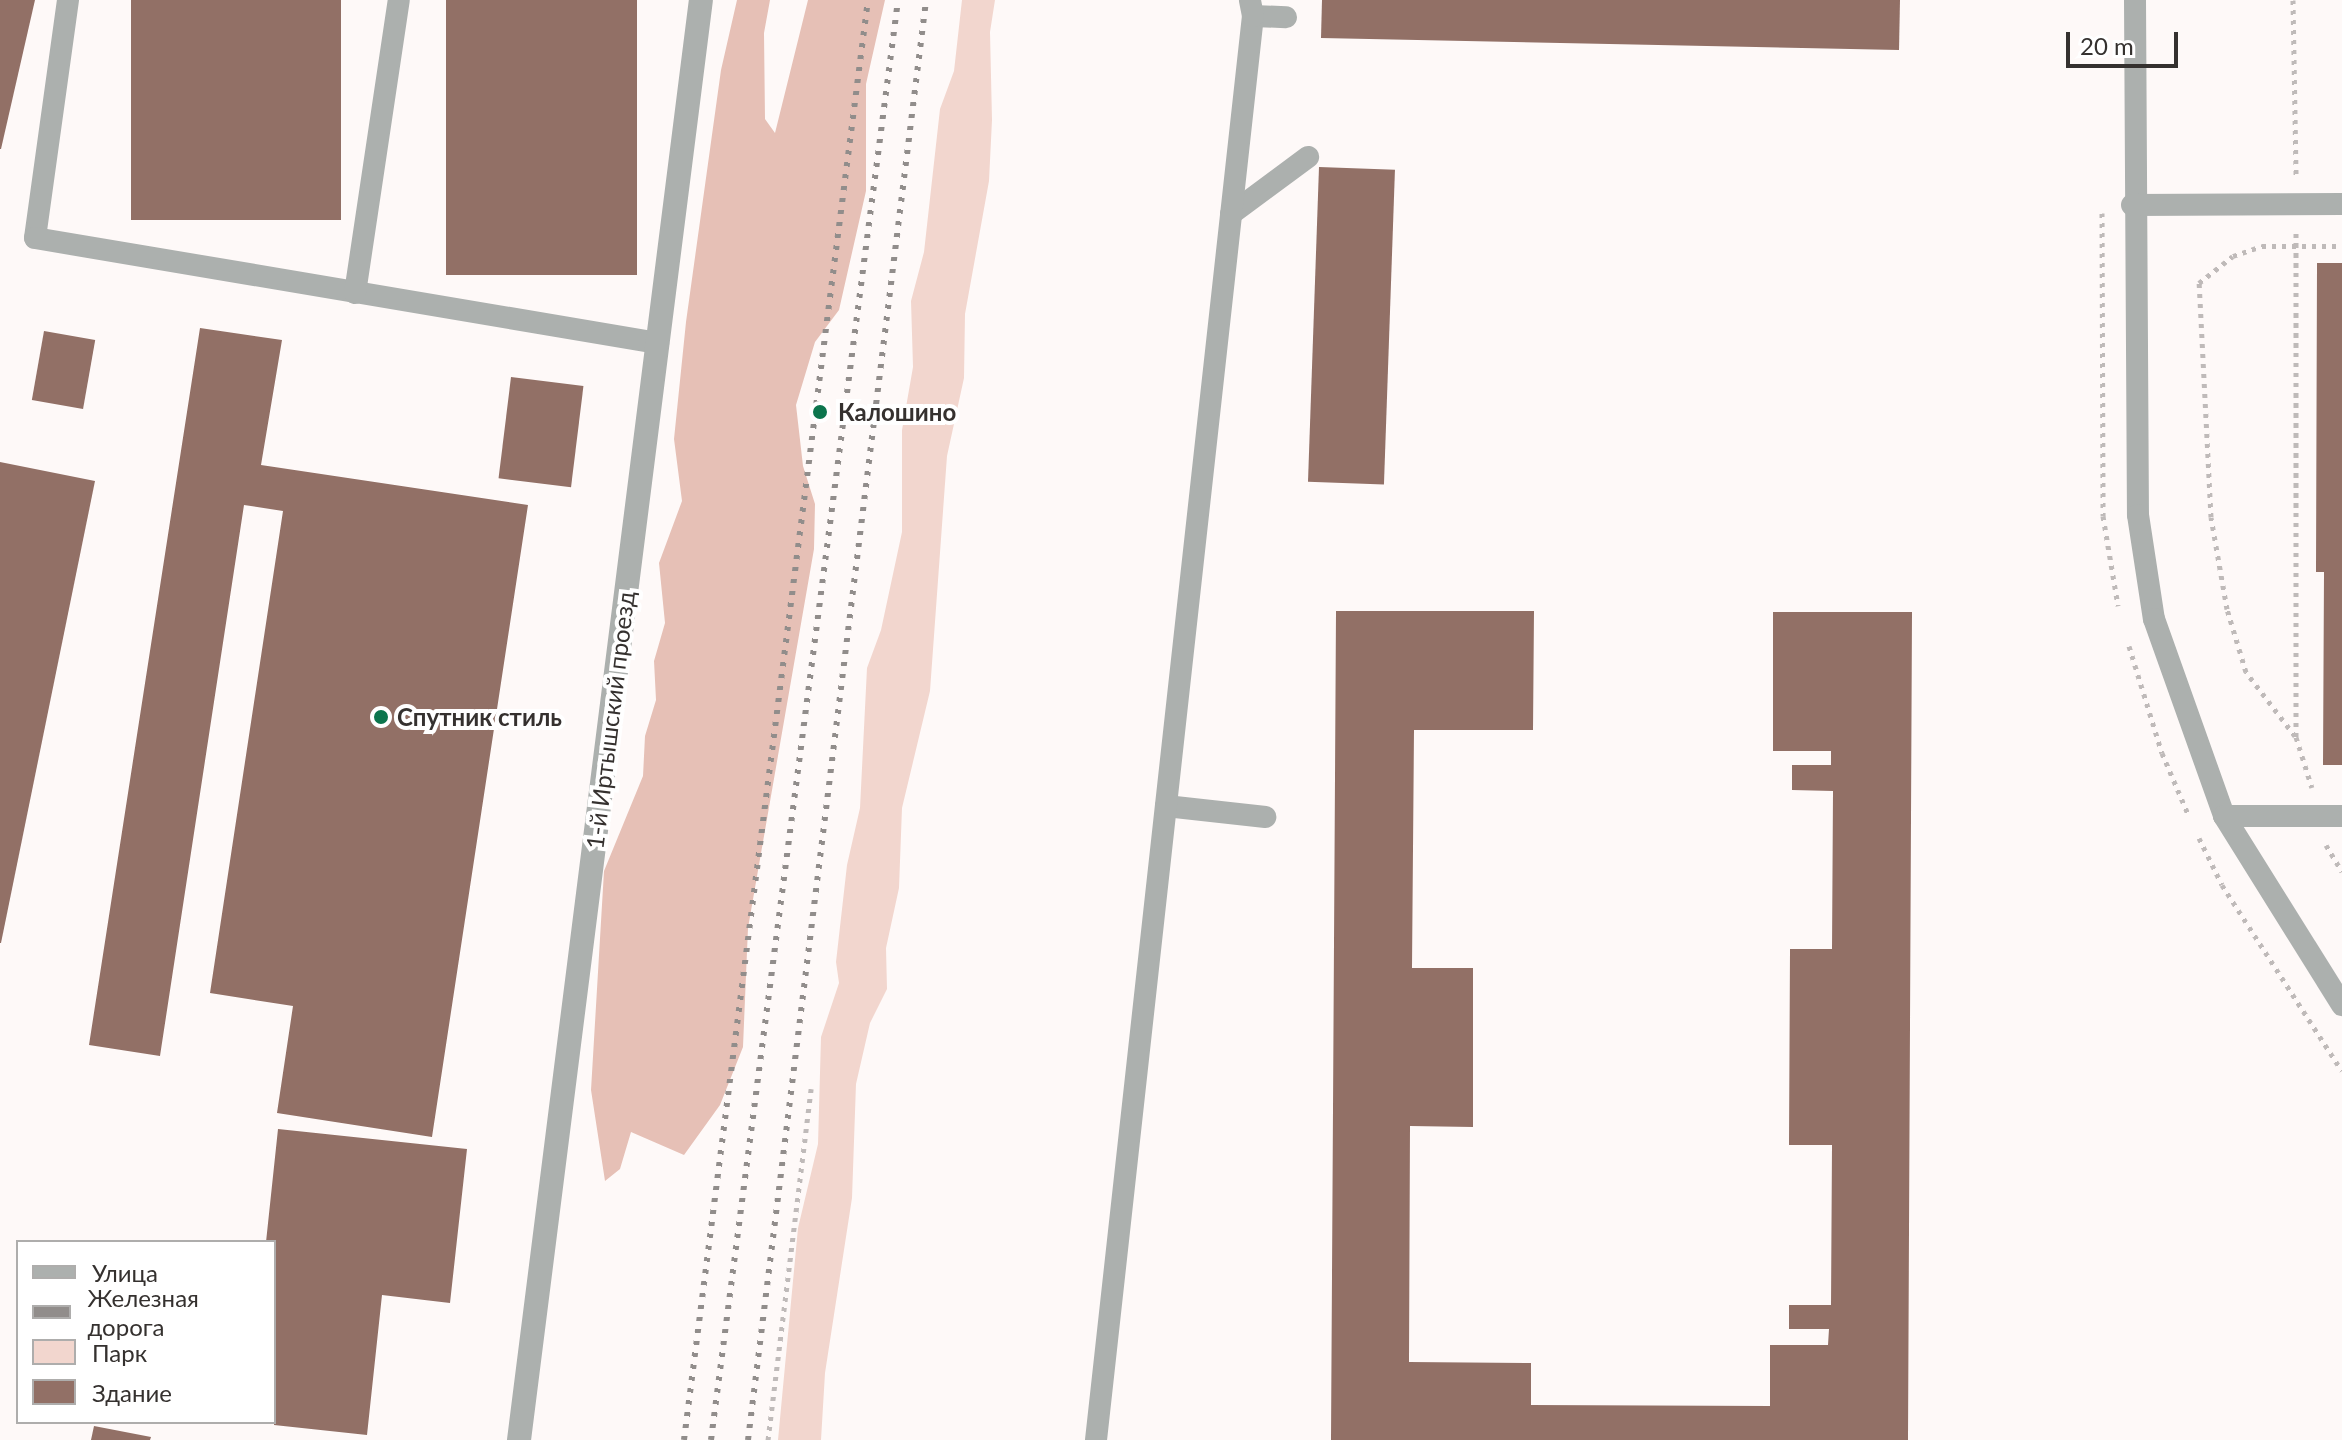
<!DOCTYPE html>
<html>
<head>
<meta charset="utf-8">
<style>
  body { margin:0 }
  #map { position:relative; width:2342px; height:1440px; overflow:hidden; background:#fef9f8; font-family:Lato,sans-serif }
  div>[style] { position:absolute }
  .green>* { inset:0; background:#f2d6ce }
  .forest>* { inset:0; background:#e6c0b6 }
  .building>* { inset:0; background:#927066; transform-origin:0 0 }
  .path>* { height:5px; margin-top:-2.5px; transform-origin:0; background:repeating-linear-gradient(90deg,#bfbab9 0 4px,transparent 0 10px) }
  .lane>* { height:22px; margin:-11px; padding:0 11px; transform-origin:11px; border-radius:11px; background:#acb0ae }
  .street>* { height:24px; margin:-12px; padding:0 12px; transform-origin:12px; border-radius:12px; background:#acb0ae }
  .rail>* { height:6px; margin-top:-3px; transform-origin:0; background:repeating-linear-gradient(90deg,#918d8b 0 4px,transparent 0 12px) }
  .dots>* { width:22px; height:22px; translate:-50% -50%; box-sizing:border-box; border:4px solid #fff; border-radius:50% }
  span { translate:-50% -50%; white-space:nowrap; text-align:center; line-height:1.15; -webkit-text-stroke:8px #fff; paint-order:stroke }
  .poi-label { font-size:24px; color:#35312f; font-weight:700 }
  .left { translate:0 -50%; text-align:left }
  .street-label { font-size:24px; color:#35312f }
  .legend { position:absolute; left:16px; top:1240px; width:260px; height:184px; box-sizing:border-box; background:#fff; border:2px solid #aeadac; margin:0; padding:10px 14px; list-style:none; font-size:24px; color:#35312f }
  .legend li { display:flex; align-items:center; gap:16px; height:40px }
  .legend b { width:40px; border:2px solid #aeadac }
  .scale { position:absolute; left:2066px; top:32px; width:112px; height:36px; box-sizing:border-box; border:4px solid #35312f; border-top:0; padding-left:10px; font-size:24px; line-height:28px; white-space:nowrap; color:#35312f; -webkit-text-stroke:6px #fff; paint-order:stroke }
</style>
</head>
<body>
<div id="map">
  <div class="green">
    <div style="clip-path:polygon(962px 0,995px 0,990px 32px,992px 120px,989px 181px,965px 314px,964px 378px,947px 456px,930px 691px,902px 808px,899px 888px,886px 948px,887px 989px,870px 1023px,856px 1084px,852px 1198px,825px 1373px,821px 1440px,778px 1440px,798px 1228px,818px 1144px,821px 1037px,839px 983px,836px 962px,847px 865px,860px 808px,867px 668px,881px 630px,902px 532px,902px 430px,913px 367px,911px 301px,924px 252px,940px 109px,954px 71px)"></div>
  </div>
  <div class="forest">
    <div style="clip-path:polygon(737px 0,770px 0,764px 33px,765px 119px,775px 133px,808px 0,885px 0,866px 84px,866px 191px,839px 310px,815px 342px,796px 405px,803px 466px,815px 504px,814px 549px,748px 928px,743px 1047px,720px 1105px,684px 1155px,631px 1132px,620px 1169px,605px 1181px,591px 1090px,604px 871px,643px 776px,645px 736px,656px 700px,654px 661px,665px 623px,659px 563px,682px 501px,674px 439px,686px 322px,721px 70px)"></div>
  </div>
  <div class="building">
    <div style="clip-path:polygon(0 0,35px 0,1px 149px,0 149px)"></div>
    <div style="left:131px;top:0;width:210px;height:220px"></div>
    <div style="left:446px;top:0;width:191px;height:275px"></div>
    <div style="clip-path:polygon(1322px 0,1900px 0,1899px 50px,1321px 38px)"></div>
    <div style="left:1319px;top:167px;width:76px;height:315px;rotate:2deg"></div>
    <div style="clip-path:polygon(2317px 263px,2342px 263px,2342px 765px,2323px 765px,2324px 572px,2316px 572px)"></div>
    <div style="clip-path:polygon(200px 328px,282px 340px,261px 465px,528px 505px,432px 1137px,277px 1113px,293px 1006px,210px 993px,283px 511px,244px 505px,160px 1056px,89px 1045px)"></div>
    <div style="left:44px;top:331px;width:52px;height:70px;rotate:10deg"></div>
    <div style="left:511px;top:377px;width:73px;height:102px;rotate:7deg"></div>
    <div style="clip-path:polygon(0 462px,95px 481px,1px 943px,0 943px)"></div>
    <div style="clip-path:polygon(1336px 611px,1534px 611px,1533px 730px,1414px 730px,1412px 968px,1473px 968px,1473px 1127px,1410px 1126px,1409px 1362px,1531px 1363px,1531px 1405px,1770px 1406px,1770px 1345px,1828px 1345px,1829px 1329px,1789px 1329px,1789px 1305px,1831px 1305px,1832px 1145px,1789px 1145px,1790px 949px,1832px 949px,1833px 791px,1792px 790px,1792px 765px,1831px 765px,1831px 751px,1773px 751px,1773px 612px,1912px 612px,1908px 1440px,1331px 1440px)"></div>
    <div style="clip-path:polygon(278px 1129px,467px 1149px,450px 1303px,382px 1295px,367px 1435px,274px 1425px,274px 1242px,266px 1242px)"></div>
    <div style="clip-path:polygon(94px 1426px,151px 1437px,150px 1440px,91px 1440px)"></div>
  </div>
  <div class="path">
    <div style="left:2293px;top:0;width:175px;rotate:89deg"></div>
    <div style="left:2102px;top:213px;width:303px;rotate:89.8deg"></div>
    <div style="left:2103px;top:516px;width:91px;rotate:80.5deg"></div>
    <div style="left:2296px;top:233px;width:504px;rotate:90deg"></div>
    <div style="left:2296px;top:737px;width:53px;rotate:72.6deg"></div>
    <div style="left:2129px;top:646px;width:112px;rotate:72.9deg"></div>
    <div style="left:2162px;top:753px;width:66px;rotate:66.9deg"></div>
    <div style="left:2295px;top:736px;width:81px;rotate:-127.4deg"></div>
    <div style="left:2246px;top:672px;width:66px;rotate:-106.8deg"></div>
    <div style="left:2227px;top:609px;width:93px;rotate:-99.9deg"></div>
    <div style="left:2211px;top:517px;width:234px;rotate:-92.9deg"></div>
    <div style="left:2199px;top:283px;width:43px;rotate:-38.5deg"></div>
    <div style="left:2233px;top:256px;width:31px;rotate:-19deg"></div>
    <div style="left:2262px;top:246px;width:80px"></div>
    <div style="left:2199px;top:838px;width:52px;rotate:63.9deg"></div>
    <div style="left:2222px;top:885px;width:221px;rotate:57.2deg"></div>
    <div style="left:2326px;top:845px;width:31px;rotate:59deg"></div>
    <div style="left:768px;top:1440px;width:354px;rotate:-83deg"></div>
  </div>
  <div class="lane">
    <div style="left:68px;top:0;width:240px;rotate:97.9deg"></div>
    <div style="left:35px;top:238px;width:632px;rotate:9.57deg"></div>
    <div style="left:2135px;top:0;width:515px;rotate:89.67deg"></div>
    <div style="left:2138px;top:515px;width:105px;rotate:81.3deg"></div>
    <div style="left:2154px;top:619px;width:209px;rotate:70.4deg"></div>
    <div style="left:2224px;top:816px;width:223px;rotate:58deg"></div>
    <div style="left:1253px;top:16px;width:33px;rotate:2deg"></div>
    <div style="left:2132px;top:205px;width:210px;rotate:-0.3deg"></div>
    <div style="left:1231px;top:214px;width:96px;rotate:-36.5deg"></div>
    <div style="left:355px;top:293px;width:296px;rotate:-81.5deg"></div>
    <div style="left:1166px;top:806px;width:100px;rotate:6.3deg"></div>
    <div style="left:2224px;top:816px;width:118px"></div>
    <div style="left:1096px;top:1440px;width:1433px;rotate:-83.71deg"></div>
    <div style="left:1253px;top:16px;width:16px;rotate:-101deg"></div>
  </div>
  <div class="street">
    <div style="left:519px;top:1440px;width:1451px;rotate:-82.8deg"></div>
  </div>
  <div class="rail">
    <div style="left:684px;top:1440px;width:1452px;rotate:-82.72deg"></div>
    <div style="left:711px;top:1440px;width:1452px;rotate:-82.6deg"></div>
    <div style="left:748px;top:1440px;width:1451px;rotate:-82.95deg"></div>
  </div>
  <div class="dots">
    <div style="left:820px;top:412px;background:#0c754d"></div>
    <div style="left:381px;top:717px;background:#0c754d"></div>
  </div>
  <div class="poi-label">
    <span class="left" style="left:838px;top:412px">Калошино</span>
    <span class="left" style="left:397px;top:717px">Спутник стиль</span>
  </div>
  <div class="street-label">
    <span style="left:610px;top:720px;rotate:-83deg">1-й Иртышский проезд</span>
  </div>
  <ul class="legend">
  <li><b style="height:10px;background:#acb0ae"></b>Улица</li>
  <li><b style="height:10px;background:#918d8b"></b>Железная дорога</li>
  <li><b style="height:22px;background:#f2d6ce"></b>Парк</li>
  <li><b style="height:22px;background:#927066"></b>Здание</li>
  </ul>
  <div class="scale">20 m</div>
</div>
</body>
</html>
